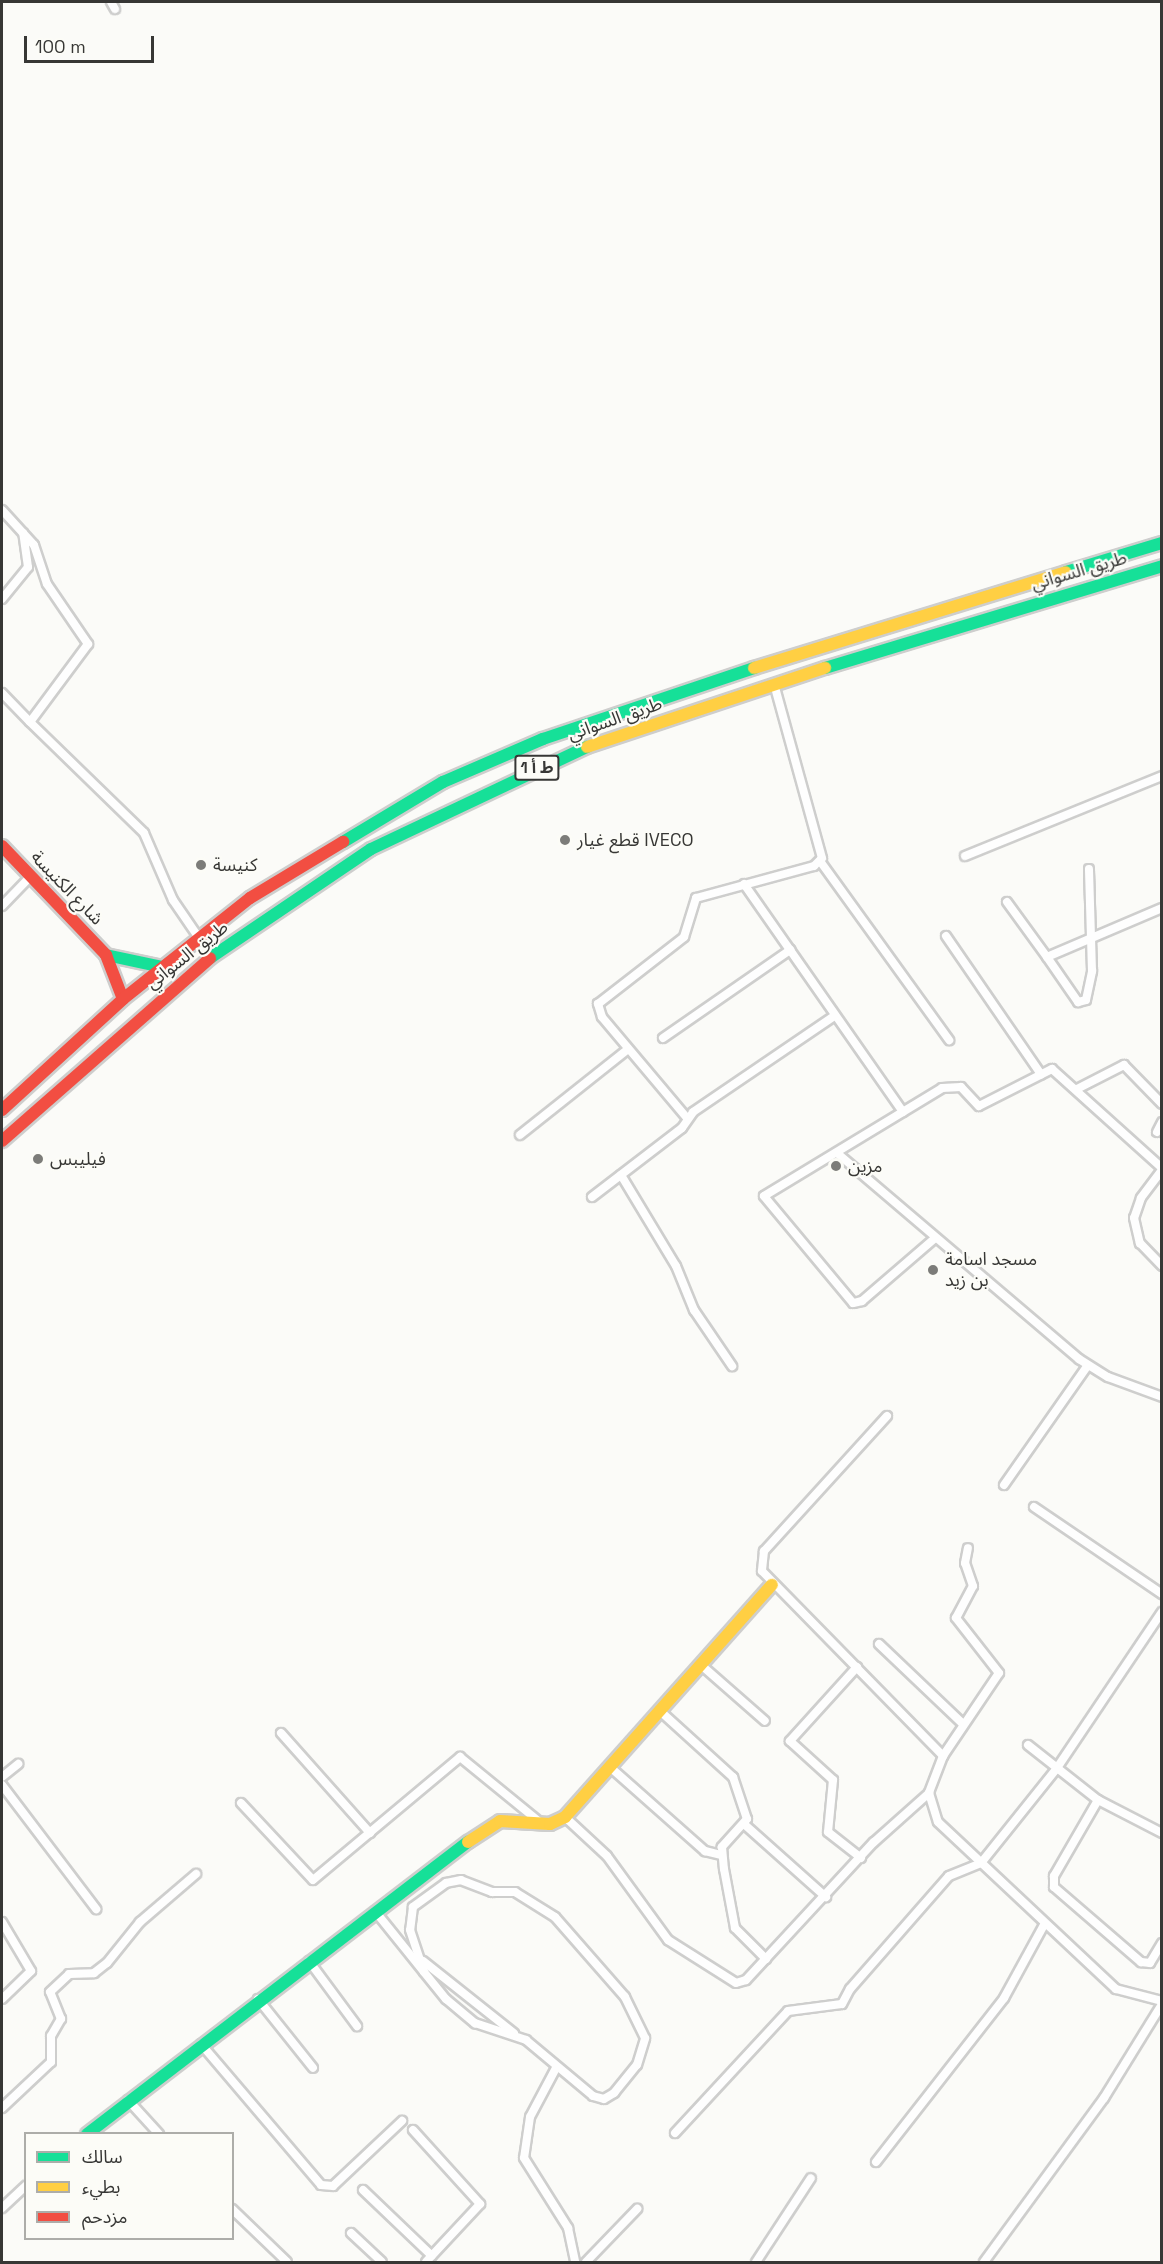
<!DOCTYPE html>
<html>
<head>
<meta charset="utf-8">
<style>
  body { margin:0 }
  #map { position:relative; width:1163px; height:2264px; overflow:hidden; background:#fbfbf8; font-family:"Space Grotesk","Noto Sans Arabic",sans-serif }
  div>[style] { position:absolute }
  .roads { filter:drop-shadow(2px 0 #cececd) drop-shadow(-2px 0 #cececd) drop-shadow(0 2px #cececd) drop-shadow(0 -2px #cececd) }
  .street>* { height:8px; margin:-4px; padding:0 4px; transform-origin:4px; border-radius:4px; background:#fefefe }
  .fast>* { height:12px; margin:-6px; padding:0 6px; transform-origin:6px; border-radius:6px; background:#16e098 }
  .slow>* { height:12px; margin:-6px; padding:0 6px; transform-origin:6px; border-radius:6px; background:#ffcf43 }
  .jam>* { height:12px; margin:-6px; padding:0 6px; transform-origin:6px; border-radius:6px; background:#f24e42 }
  .dots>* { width:16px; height:16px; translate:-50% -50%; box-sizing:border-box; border:3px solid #fcfcf7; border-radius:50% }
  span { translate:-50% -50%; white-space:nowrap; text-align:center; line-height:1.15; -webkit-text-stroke:4.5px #fcfcf7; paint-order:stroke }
  .shield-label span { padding:2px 4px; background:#fcfcf7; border:2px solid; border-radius:4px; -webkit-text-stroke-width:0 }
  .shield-label { font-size:16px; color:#373735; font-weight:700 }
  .street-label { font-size:18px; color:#373735 }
  .poi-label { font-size:18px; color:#373735 }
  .left { translate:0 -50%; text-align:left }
  .frame { position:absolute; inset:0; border:3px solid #373735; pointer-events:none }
  .legend { position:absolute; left:24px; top:2132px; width:210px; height:108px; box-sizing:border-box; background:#fcfcf7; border:2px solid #adada9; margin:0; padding:8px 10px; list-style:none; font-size:18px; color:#373735 }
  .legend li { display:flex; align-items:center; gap:12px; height:30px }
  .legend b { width:30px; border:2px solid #adada9 }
  .scale { position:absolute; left:24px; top:36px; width:130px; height:27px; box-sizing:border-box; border:3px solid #373735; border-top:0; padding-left:8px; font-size:18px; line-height:21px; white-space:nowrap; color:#373735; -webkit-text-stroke:4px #fcfcf7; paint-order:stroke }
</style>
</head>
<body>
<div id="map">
  <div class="roads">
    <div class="street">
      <div style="left:111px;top:2px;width:8px;rotate:60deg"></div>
      <div style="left:2px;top:510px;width:47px;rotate:47.6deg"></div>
      <div style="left:34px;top:545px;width:41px;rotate:71.6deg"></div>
      <div style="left:47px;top:584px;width:73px;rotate:55.7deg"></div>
      <div style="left:88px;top:644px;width:97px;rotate:126.6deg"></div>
      <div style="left:30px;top:722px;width:159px;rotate:44.2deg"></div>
      <div style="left:144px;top:833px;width:73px;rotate:66.6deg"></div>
      <div style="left:173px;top:900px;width:46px;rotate:55.6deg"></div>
      <div style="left:2px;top:599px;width:41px;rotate:-50.9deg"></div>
      <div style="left:28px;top:567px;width:34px;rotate:-98deg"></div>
      <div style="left:2px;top:693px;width:40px;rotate:46deg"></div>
      <div style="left:965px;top:856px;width:213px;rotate:-22.1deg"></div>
      <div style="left:820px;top:861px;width:221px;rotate:54.2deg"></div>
      <div style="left:744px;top:884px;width:278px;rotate:55.1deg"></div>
      <div style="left:1007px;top:902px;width:68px;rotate:54deg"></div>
      <div style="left:1047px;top:957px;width:125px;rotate:-23.1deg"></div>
      <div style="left:2px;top:906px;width:42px;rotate:-46deg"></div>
      <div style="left:946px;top:936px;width:168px;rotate:55.5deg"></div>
      <div style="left:1047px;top:957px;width:55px;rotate:55.4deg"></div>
      <div style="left:1078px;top:1002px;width:8px;rotate:-14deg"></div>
      <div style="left:1086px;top:1000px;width:30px;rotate:-78deg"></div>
      <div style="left:1092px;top:971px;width:102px;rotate:-91.7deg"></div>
      <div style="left:663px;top:1038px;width:155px;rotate:-34.7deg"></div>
      <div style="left:1077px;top:1089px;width:53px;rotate:-27.1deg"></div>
      <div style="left:1124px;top:1065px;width:54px;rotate:45.7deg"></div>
      <div style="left:687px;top:1118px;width:132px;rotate:-130.1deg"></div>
      <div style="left:602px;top:1017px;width:14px;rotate:-107deg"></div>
      <div style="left:598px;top:1004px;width:109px;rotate:-37.9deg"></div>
      <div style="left:684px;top:937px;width:41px;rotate:-72.9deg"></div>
      <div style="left:696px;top:898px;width:122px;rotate:-15.2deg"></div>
      <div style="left:814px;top:866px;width:11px;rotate:-45deg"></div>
      <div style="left:822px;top:858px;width:177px;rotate:-105.4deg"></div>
      <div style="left:1157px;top:1132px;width:11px;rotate:-63deg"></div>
      <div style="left:520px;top:1135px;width:138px;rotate:-38.5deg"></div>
      <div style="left:837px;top:1153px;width:318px;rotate:40.4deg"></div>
      <div style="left:1079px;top:1359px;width:34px;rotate:32deg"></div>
      <div style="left:1108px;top:1377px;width:58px;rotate:20.3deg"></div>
      <div style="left:1162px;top:1170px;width:35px;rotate:127deg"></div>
      <div style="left:1141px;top:1198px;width:21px;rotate:109deg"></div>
      <div style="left:1134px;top:1218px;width:26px;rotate:77deg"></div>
      <div style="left:1140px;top:1243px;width:32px;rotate:46deg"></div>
      <div style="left:621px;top:1175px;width:106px;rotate:58.9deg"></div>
      <div style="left:676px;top:1266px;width:48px;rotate:67.8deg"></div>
      <div style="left:694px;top:1310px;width:68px;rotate:55.8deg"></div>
      <div style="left:592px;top:1197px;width:113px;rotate:-37.5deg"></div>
      <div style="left:682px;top:1128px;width:19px;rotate:-55deg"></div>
      <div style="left:693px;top:1112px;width:171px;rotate:-34.2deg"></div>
      <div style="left:934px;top:1239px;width:95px;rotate:139.3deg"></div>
      <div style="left:862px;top:1301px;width:9px;rotate:167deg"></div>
      <div style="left:853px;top:1303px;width:139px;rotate:-129.8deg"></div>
      <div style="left:764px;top:1196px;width:208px;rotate:-31.2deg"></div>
      <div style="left:942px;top:1088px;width:19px;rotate:-3deg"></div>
      <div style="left:961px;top:1087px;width:26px;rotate:47deg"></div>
      <div style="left:979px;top:1106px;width:82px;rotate:-26.9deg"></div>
      <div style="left:1052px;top:1069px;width:148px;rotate:42deg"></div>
      <div style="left:887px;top:1416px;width:183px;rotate:132.3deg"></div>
      <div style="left:764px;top:1551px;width:20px;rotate:96deg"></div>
      <div style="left:762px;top:1571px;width:259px;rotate:45.6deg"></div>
      <div style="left:943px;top:1756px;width:40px;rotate:111deg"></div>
      <div style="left:929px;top:1793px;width:30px;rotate:73deg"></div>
      <div style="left:938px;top:1822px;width:244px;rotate:43.2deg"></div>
      <div style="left:1116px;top:1989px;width:48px;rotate:14.6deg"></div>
      <div style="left:1004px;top:1485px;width:146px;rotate:-55deg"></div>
      <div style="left:1034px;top:1507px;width:155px;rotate:34.2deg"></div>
      <div style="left:879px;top:1644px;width:116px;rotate:43.6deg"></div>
      <div style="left:700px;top:1664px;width:86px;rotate:41.2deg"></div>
      <div style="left:857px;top:1667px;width:100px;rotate:132.2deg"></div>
      <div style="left:790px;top:1741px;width:58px;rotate:42.2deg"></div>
      <div style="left:833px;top:1780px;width:52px;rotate:95.5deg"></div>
      <div style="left:828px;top:1832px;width:42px;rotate:38.2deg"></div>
      <div style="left:659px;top:1710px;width:100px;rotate:42.2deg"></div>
      <div style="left:733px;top:1777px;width:44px;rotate:71.6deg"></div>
      <div style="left:747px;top:1819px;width:38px;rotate:132deg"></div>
      <div style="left:722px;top:1847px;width:22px;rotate:85deg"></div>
      <div style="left:724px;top:1869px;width:60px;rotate:79.4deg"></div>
      <div style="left:735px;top:1928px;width:44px;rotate:45deg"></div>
      <div style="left:281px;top:1733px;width:134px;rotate:48.3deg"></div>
      <div style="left:1028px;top:1745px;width:89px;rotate:38.2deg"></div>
      <div style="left:1098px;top:1800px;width:72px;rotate:27.3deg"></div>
      <div style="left:943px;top:1756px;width:100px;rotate:-56deg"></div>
      <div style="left:999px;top:1673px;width:70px;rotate:-128deg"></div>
      <div style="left:956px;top:1618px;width:36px;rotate:-62deg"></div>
      <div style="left:973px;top:1586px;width:24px;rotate:-109deg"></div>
      <div style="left:965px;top:1563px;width:15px;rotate:-79deg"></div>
      <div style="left:610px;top:1767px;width:127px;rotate:41.5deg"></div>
      <div style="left:705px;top:1851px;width:16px;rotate:14deg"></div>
      <div style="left:2px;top:1777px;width:21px;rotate:-39deg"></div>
      <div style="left:2px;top:1785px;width:156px;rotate:52.8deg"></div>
      <div style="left:1098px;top:1800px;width:88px;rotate:120.1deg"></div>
      <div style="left:1054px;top:1876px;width:11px;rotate:90deg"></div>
      <div style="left:1054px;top:1887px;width:115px;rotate:40.8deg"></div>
      <div style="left:1141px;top:1962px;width:9px;rotate:6deg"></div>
      <div style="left:1150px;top:1963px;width:23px;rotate:-59deg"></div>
      <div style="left:241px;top:1803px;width:105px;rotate:46.9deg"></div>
      <div style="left:313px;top:1880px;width:192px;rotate:-39.9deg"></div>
      <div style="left:460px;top:1757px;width:104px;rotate:39.2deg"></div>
      <div style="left:565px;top:1817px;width:57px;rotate:42.9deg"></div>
      <div style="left:607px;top:1856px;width:104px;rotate:54deg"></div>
      <div style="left:668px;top:1940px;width:80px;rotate:32.3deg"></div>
      <div style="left:736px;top:1983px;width:10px;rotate:-17deg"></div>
      <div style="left:746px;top:1980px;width:188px;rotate:-47.2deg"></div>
      <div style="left:874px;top:1842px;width:74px;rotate:-41.7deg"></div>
      <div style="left:744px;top:1824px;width:110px;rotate:41.7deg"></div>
      <div style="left:375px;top:1911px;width:78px;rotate:51.2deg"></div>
      <div style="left:424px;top:1972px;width:35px;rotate:51deg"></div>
      <div style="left:446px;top:1999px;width:38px;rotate:40deg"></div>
      <div style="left:475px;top:2023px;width:54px;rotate:18.4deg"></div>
      <div style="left:526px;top:2040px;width:87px;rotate:39.9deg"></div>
      <div style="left:593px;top:2096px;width:11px;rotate:15deg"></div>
      <div style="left:604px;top:2099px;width:12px;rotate:-31deg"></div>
      <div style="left:614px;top:2093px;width:36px;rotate:-51deg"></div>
      <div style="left:637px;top:2065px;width:28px;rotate:-73deg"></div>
      <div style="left:645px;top:2038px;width:46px;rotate:-116deg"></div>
      <div style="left:625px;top:1997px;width:106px;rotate:-131.2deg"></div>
      <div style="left:555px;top:1917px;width:47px;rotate:-148deg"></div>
      <div style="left:515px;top:1892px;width:23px;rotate:180deg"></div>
      <div style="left:492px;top:1892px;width:33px;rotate:-159deg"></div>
      <div style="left:461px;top:1880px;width:15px;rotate:169deg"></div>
      <div style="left:446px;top:1883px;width:41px;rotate:144deg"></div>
      <div style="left:413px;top:1907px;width:23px;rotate:97deg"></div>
      <div style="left:410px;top:1930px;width:44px;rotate:71.6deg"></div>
      <div style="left:2px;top:1922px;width:57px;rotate:59.4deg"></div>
      <div style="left:31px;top:1971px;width:40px;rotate:136deg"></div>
      <div style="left:309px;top:1961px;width:81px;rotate:53.6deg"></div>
      <div style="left:423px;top:1961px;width:116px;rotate:38.4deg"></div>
      <div style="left:258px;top:1999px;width:88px;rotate:51.4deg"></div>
      <div style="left:201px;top:2044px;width:185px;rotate:49.6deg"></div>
      <div style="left:321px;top:2185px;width:12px;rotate:5deg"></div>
      <div style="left:333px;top:2186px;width:95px;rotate:-43.3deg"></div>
      <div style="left:556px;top:2068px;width:55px;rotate:118deg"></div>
      <div style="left:530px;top:2117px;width:41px;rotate:98.3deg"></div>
      <div style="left:524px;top:2158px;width:83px;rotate:57.8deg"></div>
      <div style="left:568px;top:2228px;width:35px;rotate:78deg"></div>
      <div style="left:128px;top:2100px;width:46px;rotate:47.6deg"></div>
      <div style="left:2px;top:2108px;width:67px;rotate:-43.2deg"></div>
      <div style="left:51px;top:2062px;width:26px;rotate:-90deg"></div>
      <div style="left:51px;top:2036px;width:20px;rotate:-60deg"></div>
      <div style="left:61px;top:2019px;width:29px;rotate:-112deg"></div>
      <div style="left:50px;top:1992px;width:26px;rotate:-43deg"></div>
      <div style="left:69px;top:1974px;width:25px;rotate:-2deg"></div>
      <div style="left:94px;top:1973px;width:16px;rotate:-38deg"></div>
      <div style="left:107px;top:1963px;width:53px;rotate:-51.2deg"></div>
      <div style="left:140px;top:1922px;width:74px;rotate:-40.6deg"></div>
      <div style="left:413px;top:2130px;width:100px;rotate:47.8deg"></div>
      <div style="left:480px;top:2204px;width:79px;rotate:133deg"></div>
      <div style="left:675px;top:2133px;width:166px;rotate:-47.2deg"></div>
      <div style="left:788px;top:2011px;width:54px;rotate:-7.4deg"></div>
      <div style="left:842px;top:2004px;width:17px;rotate:-62deg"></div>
      <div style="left:850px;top:1989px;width:150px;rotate:-48.8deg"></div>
      <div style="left:949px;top:1876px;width:35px;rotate:-22deg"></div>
      <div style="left:981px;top:1863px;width:122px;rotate:-51.3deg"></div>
      <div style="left:1057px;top:1768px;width:188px;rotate:-56.1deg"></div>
      <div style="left:876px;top:2162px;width:208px;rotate:-52deg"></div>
      <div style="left:1004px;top:1998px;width:85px;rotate:-61.3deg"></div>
      <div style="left:363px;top:2190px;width:95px;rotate:43.7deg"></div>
      <div style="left:2px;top:2208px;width:33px;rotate:-43deg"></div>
      <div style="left:232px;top:2209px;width:76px;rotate:43.9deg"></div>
      <div style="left:351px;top:2233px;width:42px;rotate:43.1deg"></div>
      <div style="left:586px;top:2262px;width:74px;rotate:-46.1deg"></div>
      <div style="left:756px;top:2262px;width:100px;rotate:-56.8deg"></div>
      <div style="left:984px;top:2262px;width:203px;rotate:-53.8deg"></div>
      <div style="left:1104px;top:2098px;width:110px;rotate:-58.3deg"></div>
    </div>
    <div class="fast">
      <div style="left:1066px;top:572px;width:100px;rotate:-16.8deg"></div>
      <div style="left:825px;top:668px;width:352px;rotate:-16.8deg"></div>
      <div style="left:343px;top:842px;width:117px;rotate:-31deg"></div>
      <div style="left:443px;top:782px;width:109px;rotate:-23.3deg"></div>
      <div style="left:543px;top:739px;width:223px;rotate:-18.6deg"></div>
      <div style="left:106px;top:955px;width:57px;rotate:12.1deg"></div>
      <div style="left:210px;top:958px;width:194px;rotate:-34.1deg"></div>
      <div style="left:371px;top:849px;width:239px;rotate:-25.3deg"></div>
      <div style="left:87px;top:2134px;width:480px;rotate:-37.5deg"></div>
    </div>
    <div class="slow">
      <div style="left:754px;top:668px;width:326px;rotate:-17.1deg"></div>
      <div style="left:587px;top:747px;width:251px;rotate:-18.4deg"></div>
      <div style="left:468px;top:1842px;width:38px;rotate:-33deg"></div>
      <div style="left:500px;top:1821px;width:50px;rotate:3.4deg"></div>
      <div style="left:550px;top:1824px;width:17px;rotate:-25deg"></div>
      <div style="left:565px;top:1817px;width:311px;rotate:-48.3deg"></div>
    </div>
    <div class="jam">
      <div style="left:2px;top:846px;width:151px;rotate:46.3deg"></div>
      <div style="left:106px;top:955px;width:47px;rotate:68.9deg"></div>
      <div style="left:2px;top:1110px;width:164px;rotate:-42.5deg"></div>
      <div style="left:123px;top:999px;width:162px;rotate:-38.5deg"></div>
      <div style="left:250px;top:898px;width:109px;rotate:-31.1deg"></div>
      <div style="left:2px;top:1141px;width:277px;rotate:-41.3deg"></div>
    </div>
  </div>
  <div class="dots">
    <div style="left:565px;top:840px;background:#7c7c79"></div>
    <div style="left:201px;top:865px;background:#7c7c79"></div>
    <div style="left:38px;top:1159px;background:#7c7c79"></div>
    <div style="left:836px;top:1166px;background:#7c7c79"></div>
    <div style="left:933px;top:1270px;background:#7c7c79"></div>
  </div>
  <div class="shield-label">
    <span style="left:537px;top:768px">ط أ 1</span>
  </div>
  <div class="street-label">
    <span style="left:1079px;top:571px;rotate:-16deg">طريق السواني</span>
    <span style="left:615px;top:719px;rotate:-19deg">طريق السواني</span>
    <span style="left:67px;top:888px;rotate:46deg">شارع الكنيسة</span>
    <span style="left:187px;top:955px;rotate:-38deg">طريق السواني</span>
  </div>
  <div class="poi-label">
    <span class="left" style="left:577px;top:840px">قطع غيار IVECO</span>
    <span class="left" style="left:213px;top:865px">كنيسة</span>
    <span class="left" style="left:50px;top:1159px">فيليبس</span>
    <span class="left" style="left:848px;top:1166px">مزين</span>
    <span class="left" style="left:945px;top:1270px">مسجد اسامة<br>بن زيد</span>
  </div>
  <div class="frame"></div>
  <ul class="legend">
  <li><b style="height:8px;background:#16e098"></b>سالك</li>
  <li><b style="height:8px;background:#ffcf43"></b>بطيء</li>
  <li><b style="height:8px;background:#f24e42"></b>مزدحم</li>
  </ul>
  <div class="scale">100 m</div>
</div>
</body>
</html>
